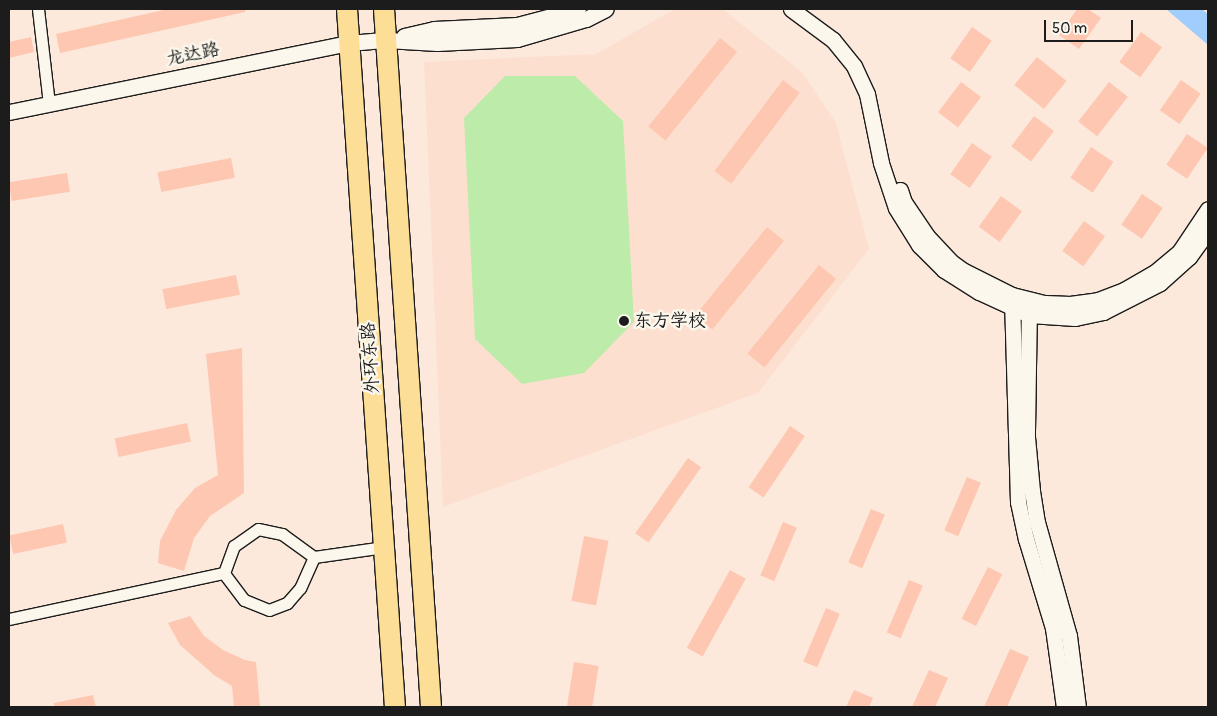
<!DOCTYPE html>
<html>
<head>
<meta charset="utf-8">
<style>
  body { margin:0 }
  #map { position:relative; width:1217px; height:716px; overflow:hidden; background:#fce9db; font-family:Pangolin,"LXGW WenKai TC",sans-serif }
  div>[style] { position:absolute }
  .built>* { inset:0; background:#fddfcf }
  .green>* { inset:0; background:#bdecaa }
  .water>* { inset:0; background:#a0cdfb }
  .building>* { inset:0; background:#fec7b2; transform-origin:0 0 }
  .roads { filter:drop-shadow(1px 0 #1c1c1c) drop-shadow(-1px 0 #1c1c1c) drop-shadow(0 1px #1c1c1c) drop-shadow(0 -1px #1c1c1c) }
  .minor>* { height:11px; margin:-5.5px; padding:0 5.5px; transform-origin:5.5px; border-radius:5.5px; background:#fbf7ec }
  .tertiary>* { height:15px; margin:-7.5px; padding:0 7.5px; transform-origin:7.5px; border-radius:7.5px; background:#fbf7ec }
  .trunk>* { height:20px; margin:-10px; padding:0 10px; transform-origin:10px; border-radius:10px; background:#fcde96 }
  .dots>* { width:14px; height:14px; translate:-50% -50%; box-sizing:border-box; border:2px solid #fbf7ec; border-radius:50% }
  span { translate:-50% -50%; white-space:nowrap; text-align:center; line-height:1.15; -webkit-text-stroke:5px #fbf7ec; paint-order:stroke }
  .street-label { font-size:18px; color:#1c1c1c }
  .poi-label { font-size:18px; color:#1c1c1c }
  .left { translate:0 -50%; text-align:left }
  .frame { position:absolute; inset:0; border:10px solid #1c1c1c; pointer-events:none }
  .scale { position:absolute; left:1044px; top:20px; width:89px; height:22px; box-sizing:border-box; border:2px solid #1c1c1c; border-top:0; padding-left:6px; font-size:15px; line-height:18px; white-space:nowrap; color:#1c1c1c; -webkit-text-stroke:4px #fbf7ec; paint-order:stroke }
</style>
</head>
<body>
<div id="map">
  <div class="built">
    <div style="clip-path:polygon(675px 9px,722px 9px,802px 72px,836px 123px,869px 249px,758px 393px,443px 507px,424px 62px,596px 54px)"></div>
  </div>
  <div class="green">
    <div style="clip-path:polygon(505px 76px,575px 76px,623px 121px,634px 322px,584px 373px,522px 384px,475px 339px,464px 118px)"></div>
  </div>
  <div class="water">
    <div style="clip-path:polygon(1166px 9px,1202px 9px,1208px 14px,1208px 45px)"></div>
  </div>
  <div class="building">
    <div style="clip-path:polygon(168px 9px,245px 9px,245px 12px,60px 53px,56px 34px)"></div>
    <div style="clip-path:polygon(1077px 9px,1088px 9px,1101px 18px,1079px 49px,1059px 35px)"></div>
    <div style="left:972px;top:27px;width:24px;height:38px;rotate:35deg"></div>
    <div style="left:1141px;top:32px;width:26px;height:37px;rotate:36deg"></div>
    <div style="clip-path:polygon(31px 37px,34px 52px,9px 58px,9px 42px)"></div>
    <div style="left:720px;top:38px;width:22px;height:114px;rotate:39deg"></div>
    <div style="left:1037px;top:57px;width:38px;height:36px;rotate:39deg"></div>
    <div style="left:783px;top:80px;width:21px;height:114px;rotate:37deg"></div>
    <div style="left:1181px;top:80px;width:24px;height:37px;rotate:35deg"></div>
    <div style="left:961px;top:82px;width:25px;height:38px;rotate:37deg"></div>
    <div style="left:1109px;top:82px;width:24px;height:50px;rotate:38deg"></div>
    <div style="left:1034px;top:116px;width:25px;height:38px;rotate:37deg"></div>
    <div style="left:1187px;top:134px;width:25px;height:37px;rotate:34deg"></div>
    <div style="left:972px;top:143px;width:24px;height:38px;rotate:35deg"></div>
    <div style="left:1091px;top:147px;width:27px;height:37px;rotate:34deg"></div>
    <div style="left:231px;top:158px;width:20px;height:75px;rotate:79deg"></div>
    <div style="left:67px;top:173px;width:19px;height:59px;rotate:81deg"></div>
    <div style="left:1142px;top:194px;width:25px;height:37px;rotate:34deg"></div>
    <div style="left:1001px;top:196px;width:26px;height:38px;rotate:36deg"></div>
    <div style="left:1084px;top:221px;width:26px;height:37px;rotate:36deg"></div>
    <div style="left:767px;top:227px;width:22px;height:114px;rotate:39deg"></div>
    <div style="left:819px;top:265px;width:22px;height:114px;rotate:39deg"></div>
    <div style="left:236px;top:275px;width:20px;height:75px;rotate:79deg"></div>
    <div style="clip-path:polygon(242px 348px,244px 493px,210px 516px,194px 538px,184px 571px,158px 563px,160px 541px,176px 510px,195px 488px,218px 475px,206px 354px)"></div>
    <div style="left:187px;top:423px;width:19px;height:74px;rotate:78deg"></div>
    <div style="left:790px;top:426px;width:18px;height:74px;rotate:34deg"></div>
    <div style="left:688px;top:458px;width:16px;height:92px;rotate:35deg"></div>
    <div style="left:967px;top:477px;width:15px;height:58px;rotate:23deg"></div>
    <div style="left:871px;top:509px;width:15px;height:58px;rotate:23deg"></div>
    <div style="left:783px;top:522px;width:15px;height:58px;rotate:23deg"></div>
    <div style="left:63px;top:524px;width:19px;height:55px;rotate:78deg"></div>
    <div style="left:584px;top:536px;width:25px;height:66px;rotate:11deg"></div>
    <div style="left:988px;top:567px;width:16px;height:58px;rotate:27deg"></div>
    <div style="left:730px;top:570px;width:18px;height:89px;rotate:29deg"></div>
    <div style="left:909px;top:580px;width:15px;height:57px;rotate:23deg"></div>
    <div style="left:826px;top:608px;width:15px;height:58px;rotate:23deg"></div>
    <div style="clip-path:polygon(190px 616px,204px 636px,223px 650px,245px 660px,256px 662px,260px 707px,234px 707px,232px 686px,214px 675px,180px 645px,168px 623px)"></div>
    <div style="clip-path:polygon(1010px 649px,1029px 657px,1007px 707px,984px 707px)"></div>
    <div style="left:574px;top:662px;width:25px;height:46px;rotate:9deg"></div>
    <div style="clip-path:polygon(929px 670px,948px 678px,935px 707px,912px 707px)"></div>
    <div style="clip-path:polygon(854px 690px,873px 698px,869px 707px,846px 707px)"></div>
    <div style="clip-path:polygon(93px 695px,96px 707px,54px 707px,54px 703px)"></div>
  </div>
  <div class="roads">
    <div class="minor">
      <div style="left:38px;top:9px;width:96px;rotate:83.4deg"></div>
      <div style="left:258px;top:529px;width:25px;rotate:12deg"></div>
      <div style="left:282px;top:534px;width:39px;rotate:36deg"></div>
      <div style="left:314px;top:557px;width:34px;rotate:114deg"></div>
      <div style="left:300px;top:588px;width:20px;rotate:131deg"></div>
      <div style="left:287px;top:603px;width:19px;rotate:159deg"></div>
      <div style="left:269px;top:610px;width:27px;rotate:-158deg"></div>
      <div style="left:244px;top:600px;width:34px;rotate:-127deg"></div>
      <div style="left:224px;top:573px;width:29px;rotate:-70deg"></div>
      <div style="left:234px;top:546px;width:29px;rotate:-35deg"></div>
      <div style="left:314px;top:557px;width:71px;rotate:-8.1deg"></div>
      <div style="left:9px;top:619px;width:220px;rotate:-12.1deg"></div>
    </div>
    <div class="tertiary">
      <div style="left:791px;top:9px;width:52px;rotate:36.4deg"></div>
      <div style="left:833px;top:40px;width:33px;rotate:51deg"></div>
      <div style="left:854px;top:66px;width:31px;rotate:65deg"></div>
      <div style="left:867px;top:94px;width:70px;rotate:78.5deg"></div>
      <div style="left:881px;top:163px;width:47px;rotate:71.6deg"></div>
      <div style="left:896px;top:208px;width:44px;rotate:58.1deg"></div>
      <div style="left:919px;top:245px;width:35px;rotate:45deg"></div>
      <div style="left:944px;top:270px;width:41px;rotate:32.2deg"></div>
      <div style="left:979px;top:292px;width:55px;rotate:24.7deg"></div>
      <div style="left:1029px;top:315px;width:46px;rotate:3.7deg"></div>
      <div style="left:1075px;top:318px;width:29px;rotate:-12deg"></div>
      <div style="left:1103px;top:312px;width:64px;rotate:-27deg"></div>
      <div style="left:1160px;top:283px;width:39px;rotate:-42deg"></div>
      <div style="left:1189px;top:257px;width:32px;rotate:-54deg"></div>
      <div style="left:404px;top:36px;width:31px;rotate:-13deg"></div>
      <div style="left:434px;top:29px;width:83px;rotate:-2.8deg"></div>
      <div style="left:517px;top:25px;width:63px;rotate:-14.7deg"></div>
      <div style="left:9px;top:112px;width:347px;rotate:-11.5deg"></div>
      <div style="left:349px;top:43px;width:37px;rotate:-5deg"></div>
      <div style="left:386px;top:40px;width:51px;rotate:3.4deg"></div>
      <div style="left:437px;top:43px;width:80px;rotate:-2.9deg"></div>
      <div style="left:517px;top:39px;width:72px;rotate:-16.2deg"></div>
      <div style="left:586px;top:19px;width:22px;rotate:-27deg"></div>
      <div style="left:900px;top:190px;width:13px;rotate:72deg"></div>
      <div style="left:904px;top:202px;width:41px;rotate:55.9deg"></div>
      <div style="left:927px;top:236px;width:34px;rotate:47deg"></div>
      <div style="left:950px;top:261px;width:17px;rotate:36deg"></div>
      <div style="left:964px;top:271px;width:54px;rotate:26.6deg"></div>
      <div style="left:1012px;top:295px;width:34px;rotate:14deg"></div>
      <div style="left:1045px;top:303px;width:25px;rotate:2deg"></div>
      <div style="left:1070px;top:304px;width:28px;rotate:-8deg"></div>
      <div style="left:1098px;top:300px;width:28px;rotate:-21deg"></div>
      <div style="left:1124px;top:290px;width:34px;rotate:-30deg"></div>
      <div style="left:1154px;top:273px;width:34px;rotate:-40deg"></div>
      <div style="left:1180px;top:251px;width:50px;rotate:-56.3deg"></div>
      <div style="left:1012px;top:299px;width:203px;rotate:88.3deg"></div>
      <div style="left:1018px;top:502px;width:38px;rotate:78deg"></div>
      <div style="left:1026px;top:539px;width:93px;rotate:73.1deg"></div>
      <div style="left:1053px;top:628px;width:80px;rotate:82.1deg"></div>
      <div style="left:1029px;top:304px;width:133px;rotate:90.9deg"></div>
      <div style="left:1027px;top:437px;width:54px;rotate:84.7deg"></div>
      <div style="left:1032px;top:491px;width:31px;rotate:81deg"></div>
      <div style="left:1037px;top:522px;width:118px;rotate:74.3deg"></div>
      <div style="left:1069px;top:636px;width:72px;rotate:82.8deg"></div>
    </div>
    <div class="trunk">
      <div style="left:347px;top:9px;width:700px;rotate:86.07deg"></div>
      <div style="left:384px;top:9px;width:700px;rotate:86.15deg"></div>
    </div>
  </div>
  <div class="dots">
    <div style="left:624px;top:321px;background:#1c1c1c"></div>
  </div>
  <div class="street-label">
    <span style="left:193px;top:55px;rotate:-12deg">龙达路</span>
    <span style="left:371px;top:358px;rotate:-94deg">外环东路</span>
  </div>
  <div class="poi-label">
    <span class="left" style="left:634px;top:321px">东方学校</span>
  </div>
  <div class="frame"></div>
  <div class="scale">50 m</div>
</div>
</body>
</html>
